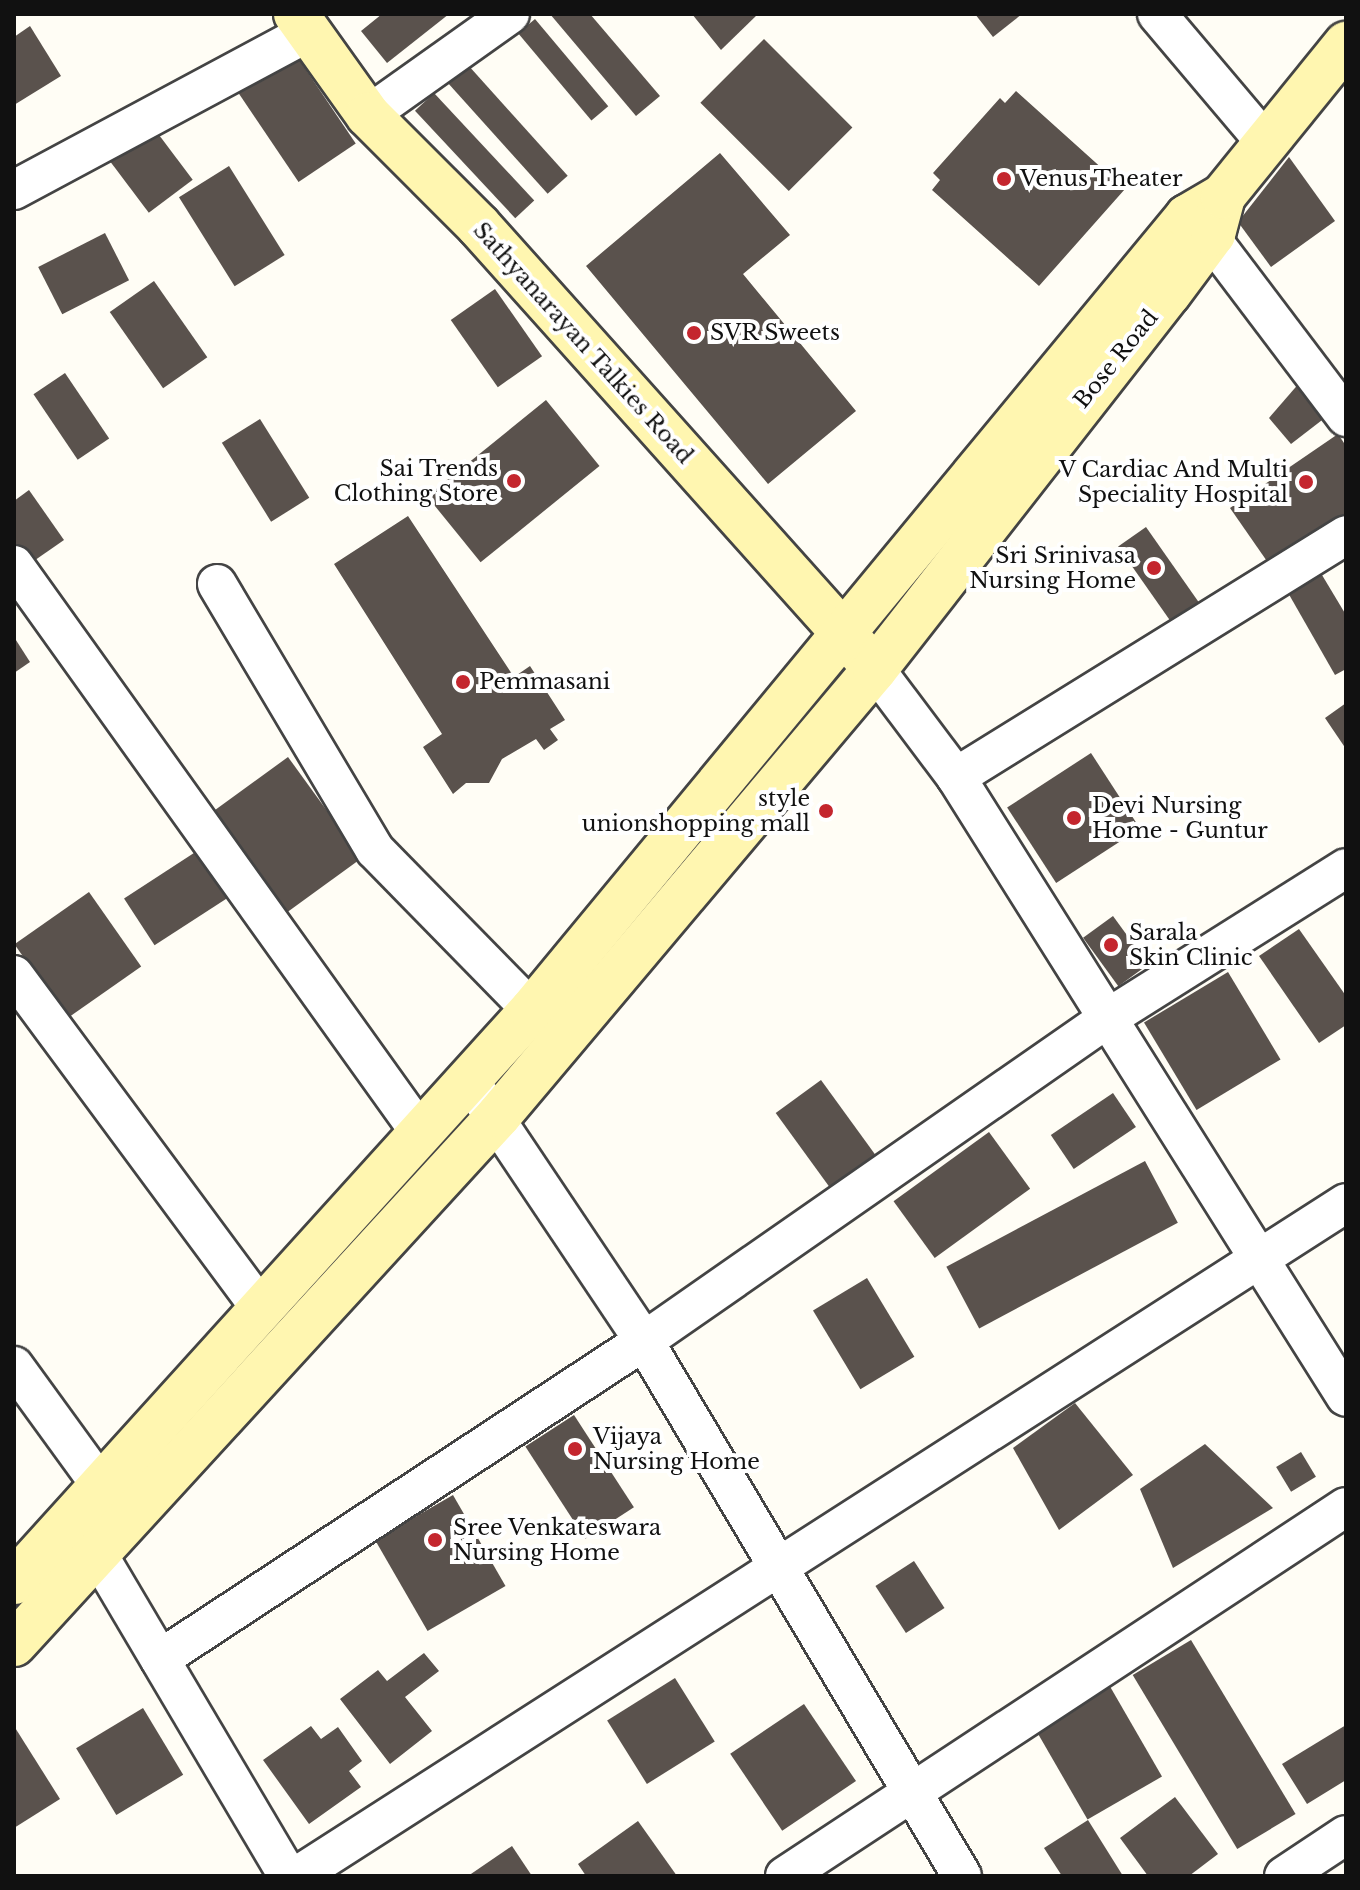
<!DOCTYPE html>
<html>
<head>
<meta charset="utf-8">
<style>
  body { margin:0 }
  #map { position:relative; width:1360px; height:1890px; overflow:hidden; background:#fffdf5; font-family:"Libre Baskerville",serif }
  div>[style] { position:absolute }
  .building>* { inset:0; background:#5a524d; transform-origin:0 0 }
  .roads { filter:drop-shadow(2px 0 #444) drop-shadow(-2px 0 #444) drop-shadow(0 2px #444) drop-shadow(0 -2px #444) }
  .street>* { height:38px; margin:-19px; padding:0 19px; transform-origin:19px; border-radius:19px; background:#fff }
  .secondary>* { height:44px; margin:-22px; padding:0 22px; transform-origin:22px; border-radius:22px; background:#fff6b0 }
  .dots>* { width:22px; height:22px; translate:-50% -50%; box-sizing:border-box; border:4px solid #fff; border-radius:50% }
  span { translate:-50% -50%; white-space:nowrap; text-align:center; line-height:1.15; -webkit-text-stroke:8px #fff; paint-order:stroke }
  .poi-label { font-size:22px; color:#111 }
  .left { translate:0 -50%; text-align:left }
  .right { translate:-100% -50%; text-align:right }
  .street-label { font-size:22px; color:#111 }
  .frame { position:absolute; inset:0; border:16px solid #111; pointer-events:none }
</style>
</head>
<body>
<div id="map">
  <div class="building">
    <div style="clip-path:polygon(382px 14px,449px 14px,387px 63px,361px 31px)"></div>
    <div style="clip-path:polygon(550px 14px,590px 14px,660px 96px,636px 116px)"></div>
    <div style="clip-path:polygon(692px 14px,758px 14px,721px 50px)"></div>
    <div style="clip-path:polygon(975px 14px,1022px 14px,993px 37px)"></div>
    <div style="left:535px;top:19px;width:114px;height:22px;rotate:50deg"></div>
    <div style="clip-path:polygon(30px 26px,61px 76px,14px 105px,14px 37px)"></div>
    <div style="left:764px;top:39px;width:125px;height:90px;rotate:45deg"></div>
    <div style="left:292px;top:49px;width:114px;height:69px;rotate:56deg"></div>
    <div style="left:468px;top:65px;width:149px;height:27px;rotate:48deg"></div>
    <div style="clip-path:polygon(1016px 91px,1125px 189px,1039px 286px,932px 190px,940px 180px,933px 173px,1000px 98px,1005px 103px)"></div>
    <div style="left:434px;top:93px;width:147px;height:26px;rotate:47deg"></div>
    <div style="left:153px;top:127px;width:66px;height:55px;rotate:53deg"></div>
    <div style="clip-path:polygon(720px 153px,790px 235px,743px 274px,856px 411px,768px 484px,586px 266px)"></div>
    <div style="clip-path:polygon(1289px 157px,1335px 221px,1271px 267px,1238px 222px)"></div>
    <div style="left:229px;top:166px;width:105px;height:59px;rotate:58deg"></div>
    <div style="left:105px;top:233px;width:53px;height:75px;rotate:63deg"></div>
    <div style="left:154px;top:281px;width:93px;height:54px;rotate:55deg"></div>
    <div style="left:495px;top:289px;width:82px;height:54px;rotate:55deg"></div>
    <div style="left:65px;top:373px;width:79px;height:38px;rotate:56deg"></div>
    <div style="clip-path:polygon(1301px 381px,1326px 417px,1291px 444px,1269px 418px)"></div>
    <div style="left:546px;top:400px;width:85px;height:153px;rotate:51deg"></div>
    <div style="left:260px;top:419px;width:93px;height:45px;rotate:58deg"></div>
    <div style="clip-path:polygon(1338px 434px,1346px 446px,1346px 516px,1271px 567px,1230px 508px)"></div>
    <div style="clip-path:polygon(29px 490px,64px 540px,28px 565px,14px 546px,14px 501px)"></div>
    <div style="clip-path:polygon(408px 516px,514px 677px,530px 666px,565px 720px,550px 729px,558px 740px,544px 750px,536px 739px,502px 759px,489px 783px,466px 783px,453px 794px,423px 747px,442px 734px,334px 564px)"></div>
    <div style="left:1146px;top:527px;width:103px;height:34px;rotate:55deg"></div>
    <div style="clip-path:polygon(1316px 565px,1346px 615px,1346px 669px,1335px 675px,1283px 584px)"></div>
    <div style="clip-path:polygon(14px 637px,30px 662px,14px 673px)"></div>
    <div style="clip-path:polygon(1346px 703px,1346px 749px,1325px 718px)"></div>
    <div style="left:1091px;top:753px;width:90px;height:100px;rotate:57deg"></div>
    <div style="left:288px;top:757px;width:125px;height:94px;rotate:54deg"></div>
    <div style="left:197px;top:851px;width:56px;height:87px;rotate:57deg"></div>
    <div style="left:89px;top:892px;width:91px;height:91px;rotate:55deg"></div>
    <div style="left:1113px;top:916px;width:60px;height:37px;rotate:54deg"></div>
    <div style="clip-path:polygon(1299px 929px,1346px 996px,1346px 1025px,1319px 1043px,1259px 956px)"></div>
    <div style="left:1228px;top:972px;width:102px;height:98px;rotate:59deg"></div>
    <div style="left:821px;top:1080px;width:93px;height:56px;rotate:54deg"></div>
    <div style="left:1113px;top:1093px;width:41px;height:75px;rotate:56deg"></div>
    <div style="left:989px;top:1132px;width:70px;height:118px;rotate:54deg"></div>
    <div style="left:1145px;top:1161px;width:70px;height:225px;rotate:62deg"></div>
    <div style="left:867px;top:1278px;width:92px;height:63px;rotate:59deg"></div>
    <div style="clip-path:polygon(1075px 1403px,1133px 1475px,1059px 1530px,1013px 1448px)"></div>
    <div style="left:574px;top:1415px;width:110px;height:58px;rotate:57deg"></div>
    <div style="clip-path:polygon(1205px 1444px,1273px 1508px,1173px 1568px,1140px 1489px)"></div>
    <div style="left:1301px;top:1452px;width:29px;height:29px;rotate:59deg"></div>
    <div style="left:453px;top:1495px;width:105px;height:90px;rotate:60deg"></div>
    <div style="left:914px;top:1561px;width:56px;height:46px;rotate:57deg"></div>
    <div style="left:1191px;top:1640px;width:203px;height:68px;rotate:59deg"></div>
    <div style="clip-path:polygon(424px 1653px,439px 1671px,405px 1697px,432px 1731px,390px 1764px,340px 1699px,378px 1670px,387px 1681px)"></div>
    <div style="left:675px;top:1678px;width:75px;height:80px;rotate:58deg"></div>
    <div style="left:1108px;top:1683px;width:108px;height:86px;rotate:60deg"></div>
    <div style="left:804px;top:1704px;width:93px;height:89px;rotate:56deg"></div>
    <div style="left:143px;top:1708px;width:78px;height:78px;rotate:59deg"></div>
    <div style="clip-path:polygon(1346px 1725px,1346px 1780px,1307px 1804px,1282px 1764px)"></div>
    <div style="clip-path:polygon(14px 1726px,60px 1799px,14px 1828px)"></div>
    <div style="clip-path:polygon(311px 1726px,321px 1739px,338px 1727px,362px 1761px,349px 1771px,361px 1787px,309px 1824px,263px 1760px)"></div>
    <div style="clip-path:polygon(1175px 1797px,1218px 1854px,1189px 1876px,1148px 1876px,1120px 1838px)"></div>
    <div style="clip-path:polygon(1088px 1820px,1123px 1876px,1062px 1876px,1044px 1848px)"></div>
    <div style="clip-path:polygon(638px 1821px,677px 1876px,586px 1876px,578px 1864px)"></div>
    <div style="clip-path:polygon(512px 1846px,532px 1876px,468px 1876px)"></div>
  </div>
  <div class="roads">
    <div class="street">
      <div style="left:1157px;top:14px;width:169px;rotate:49.8deg"></div>
      <div style="left:368px;top:115px;width:174px;rotate:-35.4deg"></div>
      <div style="left:14px;top:190px;width:335px;rotate:-28.2deg"></div>
      <div style="left:1194px;top:216px;width:252px;rotate:52.9deg"></div>
      <div style="left:14px;top:565px;width:700px;rotate:54.42deg"></div>
      <div style="left:217px;top:584px;width:309px;rotate:59.3deg"></div>
      <div style="left:375px;top:850px;width:252px;rotate:45.6deg"></div>
      <div style="left:875px;top:669px;width:135px;rotate:53.1deg"></div>
      <div style="left:956px;top:777px;width:732px;rotate:57.83deg"></div>
      <div style="left:956px;top:777px;width:459px;rotate:-31.8deg"></div>
      <div style="left:14px;top:975px;width:415px;rotate:53.5deg"></div>
      <div style="left:480px;top:1096px;width:295px;rotate:56.2deg"></div>
      <div style="left:644px;top:1341px;width:622px;rotate:59.27deg"></div>
      <div style="left:14px;top:1366px;width:177px;rotate:54deg"></div>
      <div style="left:84px;top:1531px;width:401px;rotate:59.4deg"></div>
      <div style="left:160px;top:1659px;width:579px;rotate:-33.31deg"></div>
      <div style="left:644px;top:1341px;width:565px;rotate:-34.84deg"></div>
      <div style="left:1108px;top:1018px;width:281px;rotate:-32.2deg"></div>
      <div style="left:297px;top:1876px;width:1246px;rotate:-32.68deg"></div>
      <div style="left:785px;top:1876px;width:671px;rotate:-33.34deg"></div>
      <div style="left:1284px;top:1876px;width:74px;rotate:-33.5deg"></div>
    </div>
    <div class="secondary">
      <div style="left:296px;top:14px;width:124px;rotate:54.5deg"></div>
      <div style="left:368px;top:115px;width:156px;rotate:45deg"></div>
      <div style="left:478px;top:225px;width:577px;rotate:48.16deg"></div>
      <div style="left:14px;top:1582px;width:772px;rotate:-47.84deg"></div>
      <div style="left:532px;top:1010px;width:1029px;rotate:-50.44deg"></div>
      <div style="left:1187px;top:217px;width:42px;rotate:-30.3deg"></div>
      <div style="left:14px;top:1644px;width:718px;rotate:-47.48deg"></div>
      <div style="left:499px;top:1115px;width:583px;rotate:-49.87deg"></div>
      <div style="left:875px;top:669px;width:477px;rotate:-52deg"></div>
      <div style="left:1169px;top:293px;width:74px;rotate:-53.3deg"></div>
      <div style="left:1213px;top:234px;width:39px;rotate:-75deg"></div>
      <div style="left:1223px;top:196px;width:196px;rotate:-51deg"></div>
    </div>
  </div>
  <div class="dots">
    <div style="left:1004px;top:179px;background:#c4262e"></div>
    <div style="left:694px;top:333px;background:#c4262e"></div>
    <div style="left:514px;top:481px;background:#c4262e"></div>
    <div style="left:1306px;top:482px;background:#c4262e"></div>
    <div style="left:1154px;top:568px;background:#c4262e"></div>
    <div style="left:463px;top:682px;background:#c4262e"></div>
    <div style="left:826px;top:811px;background:#c4262e"></div>
    <div style="left:1074px;top:818px;background:#c4262e"></div>
    <div style="left:1111px;top:945px;background:#c4262e"></div>
    <div style="left:575px;top:1449px;background:#c4262e"></div>
    <div style="left:435px;top:1540px;background:#c4262e"></div>
  </div>
  <div class="poi-label">
    <span class="left" style="left:1020px;top:179px">Venus Theater</span>
    <span class="left" style="left:710px;top:333px">SVR Sweets</span>
    <span class="right" style="left:498px;top:481px">Sai Trends<br>Clothing Store</span>
    <span class="right" style="left:1288px;top:482px">V Cardiac And Multi<br>Speciality Hospital</span>
    <span class="right" style="left:1136px;top:568px">Sri Srinivasa<br>Nursing Home</span>
    <span class="left" style="left:479px;top:682px">Pemmasani</span>
    <span class="right" style="left:810px;top:811px">style<br>unionshopping mall</span>
    <span class="left" style="left:1092px;top:818px">Devi Nursing<br>Home - Guntur</span>
    <span class="left" style="left:1129px;top:945px">Sarala<br>Skin Clinic</span>
    <span class="left" style="left:593px;top:1449px">Vijaya<br>Nursing Home</span>
    <span class="left" style="left:453px;top:1540px">Sree Venkateswara<br>Nursing Home</span>
  </div>
  <div class="street-label">
    <span style="left:583px;top:343px;rotate:48deg">Sathyanarayan Talkies Road</span>
    <span style="left:1116px;top:359px;rotate:-51deg">Bose Road</span>
  </div>
  <div class="frame"></div>
</div>
</body>
</html>
